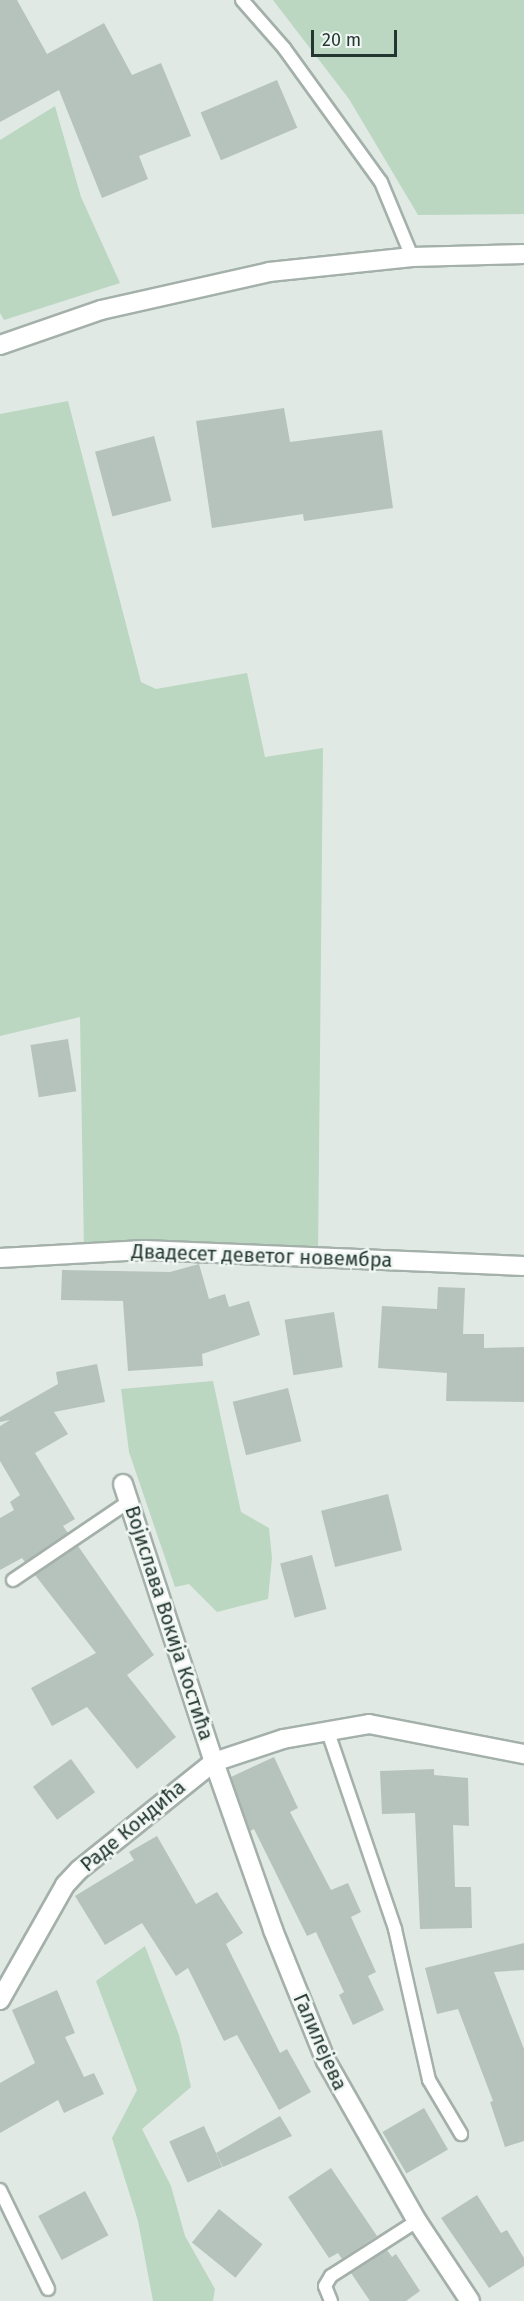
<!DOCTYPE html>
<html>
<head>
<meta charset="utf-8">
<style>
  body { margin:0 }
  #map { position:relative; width:524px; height:2301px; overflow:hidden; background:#e0e9e4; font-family:"Fira Sans",sans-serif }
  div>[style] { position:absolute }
  .green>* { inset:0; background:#bbd7c1 }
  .building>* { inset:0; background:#b6c3bd; transform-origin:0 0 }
  .roads { filter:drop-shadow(2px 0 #a4b0aa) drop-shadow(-2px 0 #a4b0aa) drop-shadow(0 2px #a4b0aa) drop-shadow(0 -2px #a4b0aa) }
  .service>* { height:12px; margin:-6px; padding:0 6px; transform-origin:6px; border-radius:6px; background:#fff }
  .minor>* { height:18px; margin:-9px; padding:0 9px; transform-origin:9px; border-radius:9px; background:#fff }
  .tertiary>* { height:18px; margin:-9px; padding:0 9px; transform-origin:9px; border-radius:9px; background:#fff }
  .secondary>* { height:18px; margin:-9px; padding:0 9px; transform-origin:9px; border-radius:9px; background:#fff }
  span { translate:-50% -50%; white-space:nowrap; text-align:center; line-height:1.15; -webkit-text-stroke:5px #f0f6f3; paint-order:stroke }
  .street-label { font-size:20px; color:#233730 }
  .scale { position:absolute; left:311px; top:30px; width:86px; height:27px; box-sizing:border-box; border:3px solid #233730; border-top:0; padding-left:8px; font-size:18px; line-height:21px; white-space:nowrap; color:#233730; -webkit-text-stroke:4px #f0f6f3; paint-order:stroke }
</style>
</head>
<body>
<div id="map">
  <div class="green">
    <div style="clip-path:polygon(273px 0,524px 0,524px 214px,418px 215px,349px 99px)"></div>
    <div style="clip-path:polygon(55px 106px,81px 197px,120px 283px,4px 320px,0 313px,0 140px)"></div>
    <div style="clip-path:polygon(68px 401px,141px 682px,156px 689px,247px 673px,265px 757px,323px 748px,318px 1256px,84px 1252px,80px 1017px,0 1036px,0 414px)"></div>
    <div style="clip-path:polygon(213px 1381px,241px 1512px,269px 1528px,272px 1558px,268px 1599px,217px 1612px,189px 1584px,175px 1587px,129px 1452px,121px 1389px)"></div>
    <div style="clip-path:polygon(145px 1946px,179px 2035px,191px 2087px,142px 2129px,171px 2186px,185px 2236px,215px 2289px,213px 2301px,153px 2301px,138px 2221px,112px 2138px,137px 2090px,96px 1981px)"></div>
  </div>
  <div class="building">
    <div style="clip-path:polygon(0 0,17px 0,47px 54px,104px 23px,132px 75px,161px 63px,191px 136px,139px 156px,148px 179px,102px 198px,59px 90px,0 122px)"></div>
    <div style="left:277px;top:80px;width:52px;height:83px;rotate:67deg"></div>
    <div style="clip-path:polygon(284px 408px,290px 442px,382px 430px,393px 508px,304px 521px,303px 514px,212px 528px,196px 421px)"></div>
    <div style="left:154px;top:436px;width:67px;height:61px;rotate:75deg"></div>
    <div style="left:68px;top:1039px;width:53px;height:38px;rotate:81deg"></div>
    <div style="clip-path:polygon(199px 1264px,209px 1299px,225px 1294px,229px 1307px,249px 1301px,260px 1335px,202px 1354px,203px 1366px,128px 1371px,123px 1301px,61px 1300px,62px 1270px,170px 1272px)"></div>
    <div style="clip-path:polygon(438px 1287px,465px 1288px,463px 1334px,484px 1334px,484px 1348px,524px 1347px,524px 1402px,446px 1401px,447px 1373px,378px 1368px,382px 1306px,437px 1309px)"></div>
    <div style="left:334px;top:1312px;width:56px;height:50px;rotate:81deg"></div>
    <div style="clip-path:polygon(97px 1364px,105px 1402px,54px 1412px,68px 1434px,35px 1453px,75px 1519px,63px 1526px,68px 1533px,25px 1562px,22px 1558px,0 1570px,0 1518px,14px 1510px,10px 1502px,20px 1495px,0 1461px,0 1426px,10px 1420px,0 1422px,0 1417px,58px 1384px,56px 1372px)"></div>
    <div style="left:288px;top:1388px;width:55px;height:57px;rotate:76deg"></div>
    <div style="left:388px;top:1494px;width:58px;height:69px;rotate:76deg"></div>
    <div style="clip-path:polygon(78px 1546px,154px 1655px,127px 1675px,176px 1737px,137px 1769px,87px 1707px,52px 1726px,31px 1688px,96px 1653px,35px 1575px)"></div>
    <div style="left:312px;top:1555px;width:56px;height:33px;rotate:75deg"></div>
    <div style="clip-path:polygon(274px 1757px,298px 1808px,290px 1812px,331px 1890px,348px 1883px,361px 1912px,351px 1917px,376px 1972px,368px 1976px,384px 2010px,353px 2025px,339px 1995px,344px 1992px,316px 1932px,307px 1936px,254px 1829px,250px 1831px,231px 1777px)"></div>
    <div style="left:71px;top:1759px;width:41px;height:47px;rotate:54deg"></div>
    <div style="clip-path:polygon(434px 1769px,434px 1775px,468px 1778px,469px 1826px,453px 1825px,455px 1887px,471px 1887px,472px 1928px,420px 1929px,415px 1813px,382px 1814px,380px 1771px)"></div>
    <div style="clip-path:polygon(157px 1836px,196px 1904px,217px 1892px,243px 1933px,226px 1944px,280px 2053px,287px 2049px,311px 2092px,279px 2110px,237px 2035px,224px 2041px,188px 1968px,176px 1976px,142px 1923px,105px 1945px,75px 1896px,134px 1860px,129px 1852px)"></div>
    <div style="clip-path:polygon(524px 1943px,524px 1970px,494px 1972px,524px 2049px,524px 2141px,505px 2147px,490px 2102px,493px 2101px,458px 2009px,437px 2014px,425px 1968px)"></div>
    <div style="clip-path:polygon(57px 1990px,75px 2033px,65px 2037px,84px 2077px,94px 2073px,104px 2094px,64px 2113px,58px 2100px,0 2133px,0 2083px,35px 2063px,12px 2010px)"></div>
    <div style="left:424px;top:2108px;width:48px;height:48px;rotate:60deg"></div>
    <div style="clip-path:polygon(280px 2116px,292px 2136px,223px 2167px,216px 2153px)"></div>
    <div style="left:204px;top:2126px;width:45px;height:38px;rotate:66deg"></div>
    <div style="clip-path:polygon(331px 2168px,377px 2236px,342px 2259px,338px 2253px,329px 2258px,288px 2197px)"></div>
    <div style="left:85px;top:2191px;width:50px;height:53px;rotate:62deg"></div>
    <div style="clip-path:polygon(477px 2195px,501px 2233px,507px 2230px,524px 2258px,524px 2266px,489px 2288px,441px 2218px)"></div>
    <div style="left:219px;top:2209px;width:56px;height:43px;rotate:39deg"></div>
    <div style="clip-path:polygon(387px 2250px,392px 2257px,396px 2254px,420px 2291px,406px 2301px,370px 2301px,351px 2273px)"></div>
  </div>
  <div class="roads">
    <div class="service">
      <div style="left:242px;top:0;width:64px;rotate:48.8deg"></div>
      <div style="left:284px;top:48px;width:165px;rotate:54.1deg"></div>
      <div style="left:381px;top:182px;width:81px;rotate:67.5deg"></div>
      <div style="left:13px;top:1580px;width:139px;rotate:-34.1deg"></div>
      <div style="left:327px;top:1729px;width:211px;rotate:71.2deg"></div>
      <div style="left:395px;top:1929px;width:155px;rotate:77.3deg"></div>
      <div style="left:429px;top:2080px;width:63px;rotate:59.3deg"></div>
      <div style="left:0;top:2190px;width:110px;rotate:64.1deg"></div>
      <div style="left:331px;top:2301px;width:16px;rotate:-112deg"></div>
      <div style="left:325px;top:2286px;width:12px;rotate:-59deg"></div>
      <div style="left:331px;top:2276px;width:102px;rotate:-32.6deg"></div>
    </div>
    <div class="minor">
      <div style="left:123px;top:1484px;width:293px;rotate:71.9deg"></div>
      <div style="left:214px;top:1762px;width:178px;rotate:70.6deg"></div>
      <div style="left:273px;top:1930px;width:141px;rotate:68deg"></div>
      <div style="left:326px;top:2061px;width:184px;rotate:60.4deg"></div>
      <div style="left:417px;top:2221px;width:96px;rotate:56.5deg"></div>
      <div style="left:0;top:2000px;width:132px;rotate:-60.5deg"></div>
      <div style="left:65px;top:1885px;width:21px;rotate:-47deg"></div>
      <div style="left:79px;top:1870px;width:173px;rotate:-38.7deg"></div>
      <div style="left:214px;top:1762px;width:73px;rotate:-18.4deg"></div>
      <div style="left:283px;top:1739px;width:87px;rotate:-9.9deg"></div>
      <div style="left:369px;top:1724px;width:158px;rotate:11deg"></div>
    </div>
    <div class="tertiary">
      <div style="left:0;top:1258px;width:144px;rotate:-3.2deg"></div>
      <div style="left:144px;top:1250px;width:380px;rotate:2.4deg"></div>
    </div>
    <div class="secondary">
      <div style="left:0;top:345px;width:107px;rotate:-19.1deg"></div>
      <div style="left:101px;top:310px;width:172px;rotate:-12.7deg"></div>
      <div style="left:269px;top:272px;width:144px;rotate:-6deg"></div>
      <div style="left:412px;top:257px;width:112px;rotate:-1.5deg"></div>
    </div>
  </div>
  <div class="street-label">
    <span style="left:262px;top:1256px;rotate:2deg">Двадесет деветог новембра</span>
    <span style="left:169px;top:1623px;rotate:72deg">Војислава Вокија Костића</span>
    <span style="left:133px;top:1826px;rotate:-40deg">Раде Кондића</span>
    <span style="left:320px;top:2042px;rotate:66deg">Галилејева</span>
  </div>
  <div class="scale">20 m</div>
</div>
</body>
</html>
